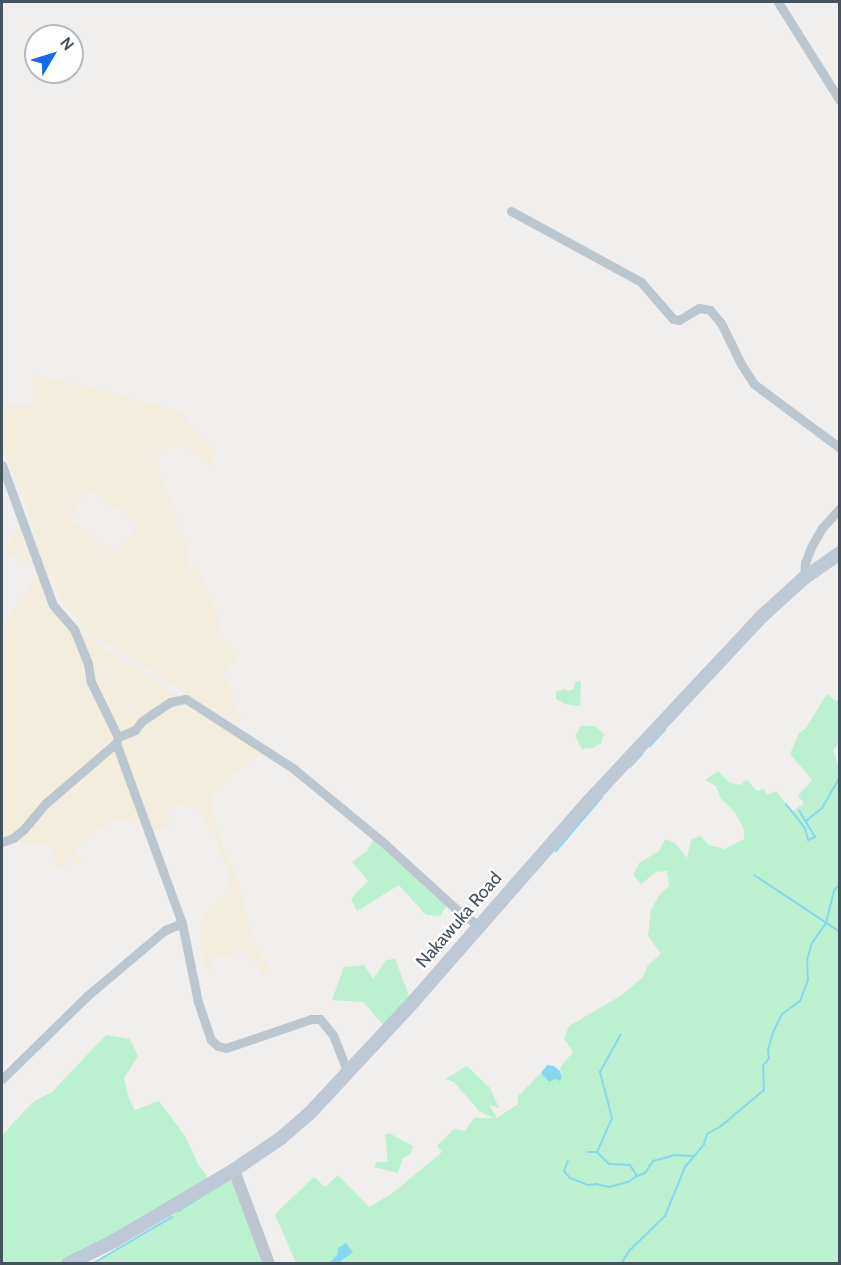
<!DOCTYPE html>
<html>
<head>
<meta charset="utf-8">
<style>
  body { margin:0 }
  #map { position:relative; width:841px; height:1265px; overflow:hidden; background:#f1eeee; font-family:Cabin,sans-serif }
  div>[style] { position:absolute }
  .green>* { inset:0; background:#bbf0d0 }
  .sand>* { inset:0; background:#f3edde }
  .water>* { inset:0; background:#87d8ef }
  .stream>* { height:2px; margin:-1px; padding:0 1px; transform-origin:1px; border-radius:1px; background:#87d8ef }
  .minor>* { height:9px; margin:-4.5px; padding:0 4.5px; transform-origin:4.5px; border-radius:4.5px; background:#bcc6ce }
  .tertiary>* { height:12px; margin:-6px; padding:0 6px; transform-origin:6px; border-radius:6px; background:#bcc6ce }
  .secondary>* { height:14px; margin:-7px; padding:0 7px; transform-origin:7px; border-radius:7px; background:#bec9d6 }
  span { translate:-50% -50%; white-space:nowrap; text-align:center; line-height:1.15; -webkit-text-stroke:4.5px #fff; paint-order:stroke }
  .street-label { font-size:18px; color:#46525d }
  .frame { position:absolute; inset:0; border:3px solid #46525d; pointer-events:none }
  .north { position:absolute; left:24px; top:24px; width:60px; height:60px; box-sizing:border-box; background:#fff; border:2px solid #b5babe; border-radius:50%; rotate:52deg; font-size:16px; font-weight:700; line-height:24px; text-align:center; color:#46525d }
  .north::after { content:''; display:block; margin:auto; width:21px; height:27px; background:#126ce7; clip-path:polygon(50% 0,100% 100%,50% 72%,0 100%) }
</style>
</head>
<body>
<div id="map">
  <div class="green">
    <div style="clip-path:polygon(581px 681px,580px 706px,565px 704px,556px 699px,556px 692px,564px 689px,569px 691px,574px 689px,575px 682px)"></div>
    <div style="clip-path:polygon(827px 694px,839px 704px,839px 743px,833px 750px,840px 771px,839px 1263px,339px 1263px,346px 1259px,338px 1254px,329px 1263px,296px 1263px,275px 1214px,314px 1177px,325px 1187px,338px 1175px,369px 1207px,394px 1192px,442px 1152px,437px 1146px,454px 1129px,465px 1131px,474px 1118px,494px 1118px,480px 1112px,454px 1082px,445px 1079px,467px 1066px,490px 1088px,499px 1108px,489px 1105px,497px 1118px,518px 1104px,518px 1096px,541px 1073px,549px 1082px,555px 1079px,558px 1081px,562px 1078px,560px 1068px,573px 1052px,564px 1038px,569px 1026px,622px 995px,643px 977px,648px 965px,661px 954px,648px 936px,651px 910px,660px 894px,669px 886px,667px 871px,656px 872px,641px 884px,633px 875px,639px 863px,659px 851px,665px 839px,675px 843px,687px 858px,691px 840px,700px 836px,709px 845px,724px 849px,744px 839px,744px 829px,734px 811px,721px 799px,716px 786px,705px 780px,718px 771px,730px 783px,740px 785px,747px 780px,757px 791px,764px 789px,767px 795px,776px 791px,792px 811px,804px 804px,798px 795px,812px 780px,790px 754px,799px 733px,806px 728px)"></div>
    <div style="clip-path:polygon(581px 726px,594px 726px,604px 734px,601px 743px,592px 748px,582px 749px,575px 736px)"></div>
    <div style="clip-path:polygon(375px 837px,447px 905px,440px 916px,426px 915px,399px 885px,357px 911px,351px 899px,368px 881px,352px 862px,368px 850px)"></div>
    <div style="clip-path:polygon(395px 959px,411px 1000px,385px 1027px,363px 1002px,332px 1000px,344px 967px,364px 965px,373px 979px,386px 960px)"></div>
    <div style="clip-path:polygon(106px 1035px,130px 1039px,138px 1056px,124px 1078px,129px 1099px,135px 1110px,159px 1101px,185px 1136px,198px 1164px,207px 1176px,205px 1181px,87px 1250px,55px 1264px,2px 1263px,2px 1135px,33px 1102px,52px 1092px)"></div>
    <div style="clip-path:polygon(389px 1133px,413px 1146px,411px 1153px,403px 1158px,398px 1173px,374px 1167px,377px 1162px,388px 1162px,385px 1135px)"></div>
    <div style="clip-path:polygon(232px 1180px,265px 1264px,92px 1264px,215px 1188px)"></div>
  </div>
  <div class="sand">
    <div style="clip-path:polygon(evenodd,34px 375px,94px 388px,182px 413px,215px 450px,211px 467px,202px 458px,178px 445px,157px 453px,163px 489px,171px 498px,178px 515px,175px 529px,191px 543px,185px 572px,196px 565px,217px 612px,222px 637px,240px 655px,223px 675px,235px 692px,231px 700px,242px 715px,237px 726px,113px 646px,94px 637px,64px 604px,41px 565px,31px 519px,2px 444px,2px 411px,11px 405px,32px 406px,34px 375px,89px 490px,137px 523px,118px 554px,69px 519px,89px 490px)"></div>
    <div style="clip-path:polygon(23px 523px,32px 565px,3px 551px)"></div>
    <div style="clip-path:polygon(34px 580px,40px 580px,58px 610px,92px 641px,263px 752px,232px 774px,210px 799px,222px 844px,239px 881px,245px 911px,260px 955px,272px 970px,263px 977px,242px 948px,226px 958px,214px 954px,210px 969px,202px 964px,201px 918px,230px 889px,228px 870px,219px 853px,214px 833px,196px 809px,181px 803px,167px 813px,170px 827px,153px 830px,121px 818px,101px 828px,73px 847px,84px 862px,76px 863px,68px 856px,65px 861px,67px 870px,56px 866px,53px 852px,45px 845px,21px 844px,16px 840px,2px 846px,2px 629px)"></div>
  </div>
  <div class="water">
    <div style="clip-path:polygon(547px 1065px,554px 1066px,560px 1071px,562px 1078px,559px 1081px,555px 1079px,549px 1082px,541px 1073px)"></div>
    <div style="clip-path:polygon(346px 1243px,353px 1252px,339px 1263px,329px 1263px,338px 1254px,338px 1248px)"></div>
  </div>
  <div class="stream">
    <div style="left:838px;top:702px;width:3px;rotate:45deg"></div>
    <div style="left:650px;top:746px;width:22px;rotate:-47deg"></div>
    <div style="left:630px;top:767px;width:18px;rotate:-47deg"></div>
    <div style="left:786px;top:804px;width:31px;rotate:52deg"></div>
    <div style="left:805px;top:828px;width:12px;rotate:76deg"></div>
    <div style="left:808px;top:840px;width:8px;rotate:-23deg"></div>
    <div style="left:815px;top:837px;width:31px;rotate:-121deg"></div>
    <div style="left:806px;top:821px;width:21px;rotate:-39deg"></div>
    <div style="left:822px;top:808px;width:36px;rotate:-60deg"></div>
    <div style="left:556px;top:851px;width:71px;rotate:-49.6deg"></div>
    <div style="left:754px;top:875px;width:103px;rotate:33.5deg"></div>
    <div style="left:588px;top:1152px;width:9px"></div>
    <div style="left:597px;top:1152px;width:17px;rotate:45deg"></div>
    <div style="left:609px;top:1164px;width:21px;rotate:3deg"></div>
    <div style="left:630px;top:1165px;width:13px;rotate:58deg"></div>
    <div style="left:637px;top:1176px;width:9px;rotate:-21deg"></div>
    <div style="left:645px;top:1173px;width:14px;rotate:-56deg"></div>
    <div style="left:653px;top:1161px;width:23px;rotate:-15deg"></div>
    <div style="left:675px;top:1155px;width:17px;rotate:3deg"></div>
    <div style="left:597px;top:1152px;width:37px;rotate:-66deg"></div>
    <div style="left:612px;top:1118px;width:48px;rotate:-104.6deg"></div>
    <div style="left:600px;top:1072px;width:43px;rotate:-61.1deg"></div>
    <div style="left:568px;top:1160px;width:12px;rotate:110deg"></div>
    <div style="left:564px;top:1171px;width:9px;rotate:49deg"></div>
    <div style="left:570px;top:1178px;width:19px;rotate:21deg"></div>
    <div style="left:588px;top:1185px;width:8px;rotate:-7deg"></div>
    <div style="left:596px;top:1184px;width:13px;rotate:13deg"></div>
    <div style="left:609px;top:1187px;width:20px;rotate:-15deg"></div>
    <div style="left:628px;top:1182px;width:11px;rotate:-34deg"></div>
    <div style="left:179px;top:1211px;width:24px;rotate:-33deg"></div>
    <div style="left:92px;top:1264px;width:93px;rotate:-30.4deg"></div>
    <div style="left:621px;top:1264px;width:15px;rotate:-58deg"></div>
    <div style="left:629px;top:1251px;width:50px;rotate:-44.2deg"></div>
    <div style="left:665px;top:1216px;width:53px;rotate:-67.8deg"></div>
    <div style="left:685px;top:1167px;width:30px;rotate:-50deg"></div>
    <div style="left:704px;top:1144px;width:10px;rotate:-73deg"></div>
    <div style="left:707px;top:1134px;width:16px;rotate:-30deg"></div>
    <div style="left:721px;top:1126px;width:56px;rotate:-39.9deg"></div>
    <div style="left:764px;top:1090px;width:24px;rotate:-92deg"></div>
    <div style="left:763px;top:1066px;width:10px;rotate:-53deg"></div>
    <div style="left:769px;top:1058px;width:8px;rotate:-97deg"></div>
    <div style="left:768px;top:1050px;width:19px;rotate:-74deg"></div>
    <div style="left:773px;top:1032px;width:20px;rotate:-63deg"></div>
    <div style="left:782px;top:1014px;width:22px;rotate:-36deg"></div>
    <div style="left:800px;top:1001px;width:22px;rotate:-69deg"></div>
    <div style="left:808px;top:980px;width:20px;rotate:-93deg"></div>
    <div style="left:807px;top:960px;width:18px;rotate:-74deg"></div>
    <div style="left:812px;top:943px;width:24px;rotate:-55deg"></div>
    <div style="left:826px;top:923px;width:34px;rotate:-76deg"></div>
    <div style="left:834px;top:890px;width:8px;rotate:-40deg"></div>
  </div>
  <div class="minor">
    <div style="left:778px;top:2px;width:117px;rotate:57.9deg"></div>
    <div style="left:511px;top:211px;width:148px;rotate:28.6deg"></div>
    <div style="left:641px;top:282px;width:49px;rotate:49.1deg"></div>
    <div style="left:673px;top:319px;width:6px;rotate:9deg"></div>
    <div style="left:679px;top:320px;width:23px;rotate:-31deg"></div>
    <div style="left:699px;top:308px;width:11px;rotate:10deg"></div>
    <div style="left:710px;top:310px;width:17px;rotate:50deg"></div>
    <div style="left:721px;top:323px;width:46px;rotate:64deg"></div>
    <div style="left:741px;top:364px;width:24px;rotate:57deg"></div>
    <div style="left:754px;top:384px;width:107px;rotate:36.7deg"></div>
    <div style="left:2px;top:465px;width:149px;rotate:70deg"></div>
    <div style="left:53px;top:605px;width:32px;rotate:49deg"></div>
    <div style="left:74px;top:629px;width:38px;rotate:68deg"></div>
    <div style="left:88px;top:664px;width:18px;rotate:81deg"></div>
    <div style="left:91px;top:682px;width:61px;rotate:63.9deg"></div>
    <div style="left:118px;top:737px;width:18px;rotate:-22deg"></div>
    <div style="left:135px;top:730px;width:11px;rotate:-52deg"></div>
    <div style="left:142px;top:721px;width:34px;rotate:-34deg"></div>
    <div style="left:170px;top:702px;width:16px;rotate:-11deg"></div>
    <div style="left:186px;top:699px;width:129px;rotate:32.9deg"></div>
    <div style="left:294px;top:769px;width:118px;rotate:39.5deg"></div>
    <div style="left:385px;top:844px;width:95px;rotate:42.4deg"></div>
    <div style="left:455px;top:908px;width:30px;rotate:37deg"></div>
    <div style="left:804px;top:578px;width:15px;rotate:-86deg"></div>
    <div style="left:805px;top:563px;width:17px;rotate:-69deg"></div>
    <div style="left:811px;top:547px;width:22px;rotate:-60deg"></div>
    <div style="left:822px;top:528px;width:27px;rotate:-48deg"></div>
    <div style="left:118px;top:737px;width:6px;rotate:108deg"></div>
    <div style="left:116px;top:743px;width:192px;rotate:69.9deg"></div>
    <div style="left:182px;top:923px;width:81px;rotate:78.6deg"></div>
    <div style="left:198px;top:1002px;width:40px;rotate:71.1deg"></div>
    <div style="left:211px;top:1040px;width:9px;rotate:41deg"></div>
    <div style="left:218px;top:1046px;width:8px;rotate:14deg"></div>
    <div style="left:226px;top:1048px;width:90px;rotate:-18.8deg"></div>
    <div style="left:311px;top:1019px;width:9px"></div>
    <div style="left:320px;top:1019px;width:21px;rotate:51deg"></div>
    <div style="left:333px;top:1035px;width:41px;rotate:68.5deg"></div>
    <div style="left:2px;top:842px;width:12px;rotate:-20deg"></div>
    <div style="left:13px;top:838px;width:14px;rotate:-39deg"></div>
    <div style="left:24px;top:829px;width:34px;rotate:-50deg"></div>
    <div style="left:46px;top:803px;width:92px;rotate:-40.6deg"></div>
    <div style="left:2px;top:1079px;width:119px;rotate:-44.3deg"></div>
    <div style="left:87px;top:996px;width:102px;rotate:-40.2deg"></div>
    <div style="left:165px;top:930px;width:18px;rotate:-22deg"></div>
  </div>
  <div class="tertiary">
    <div style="left:234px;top:1170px;width:100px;rotate:69.6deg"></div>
  </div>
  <div class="secondary">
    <div style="left:68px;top:1264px;width:51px;rotate:-26.6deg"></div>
    <div style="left:114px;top:1241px;width:139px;rotate:-30.6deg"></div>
    <div style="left:234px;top:1170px;width:57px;rotate:-34.2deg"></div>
    <div style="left:281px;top:1138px;width:37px;rotate:-41deg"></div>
    <div style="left:309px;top:1114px;width:153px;rotate:-47.1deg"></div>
    <div style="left:413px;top:1002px;width:267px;rotate:-48.8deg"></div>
    <div style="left:589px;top:801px;width:252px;rotate:-46.9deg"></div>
    <div style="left:761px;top:617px;width:58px;rotate:-42.2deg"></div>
    <div style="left:804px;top:578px;width:44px;rotate:-34.8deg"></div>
  </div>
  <div class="street-label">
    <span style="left:459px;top:920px;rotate:-49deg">Nakawuka Road</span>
  </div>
  <div class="frame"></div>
  <div class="north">N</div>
</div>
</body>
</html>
